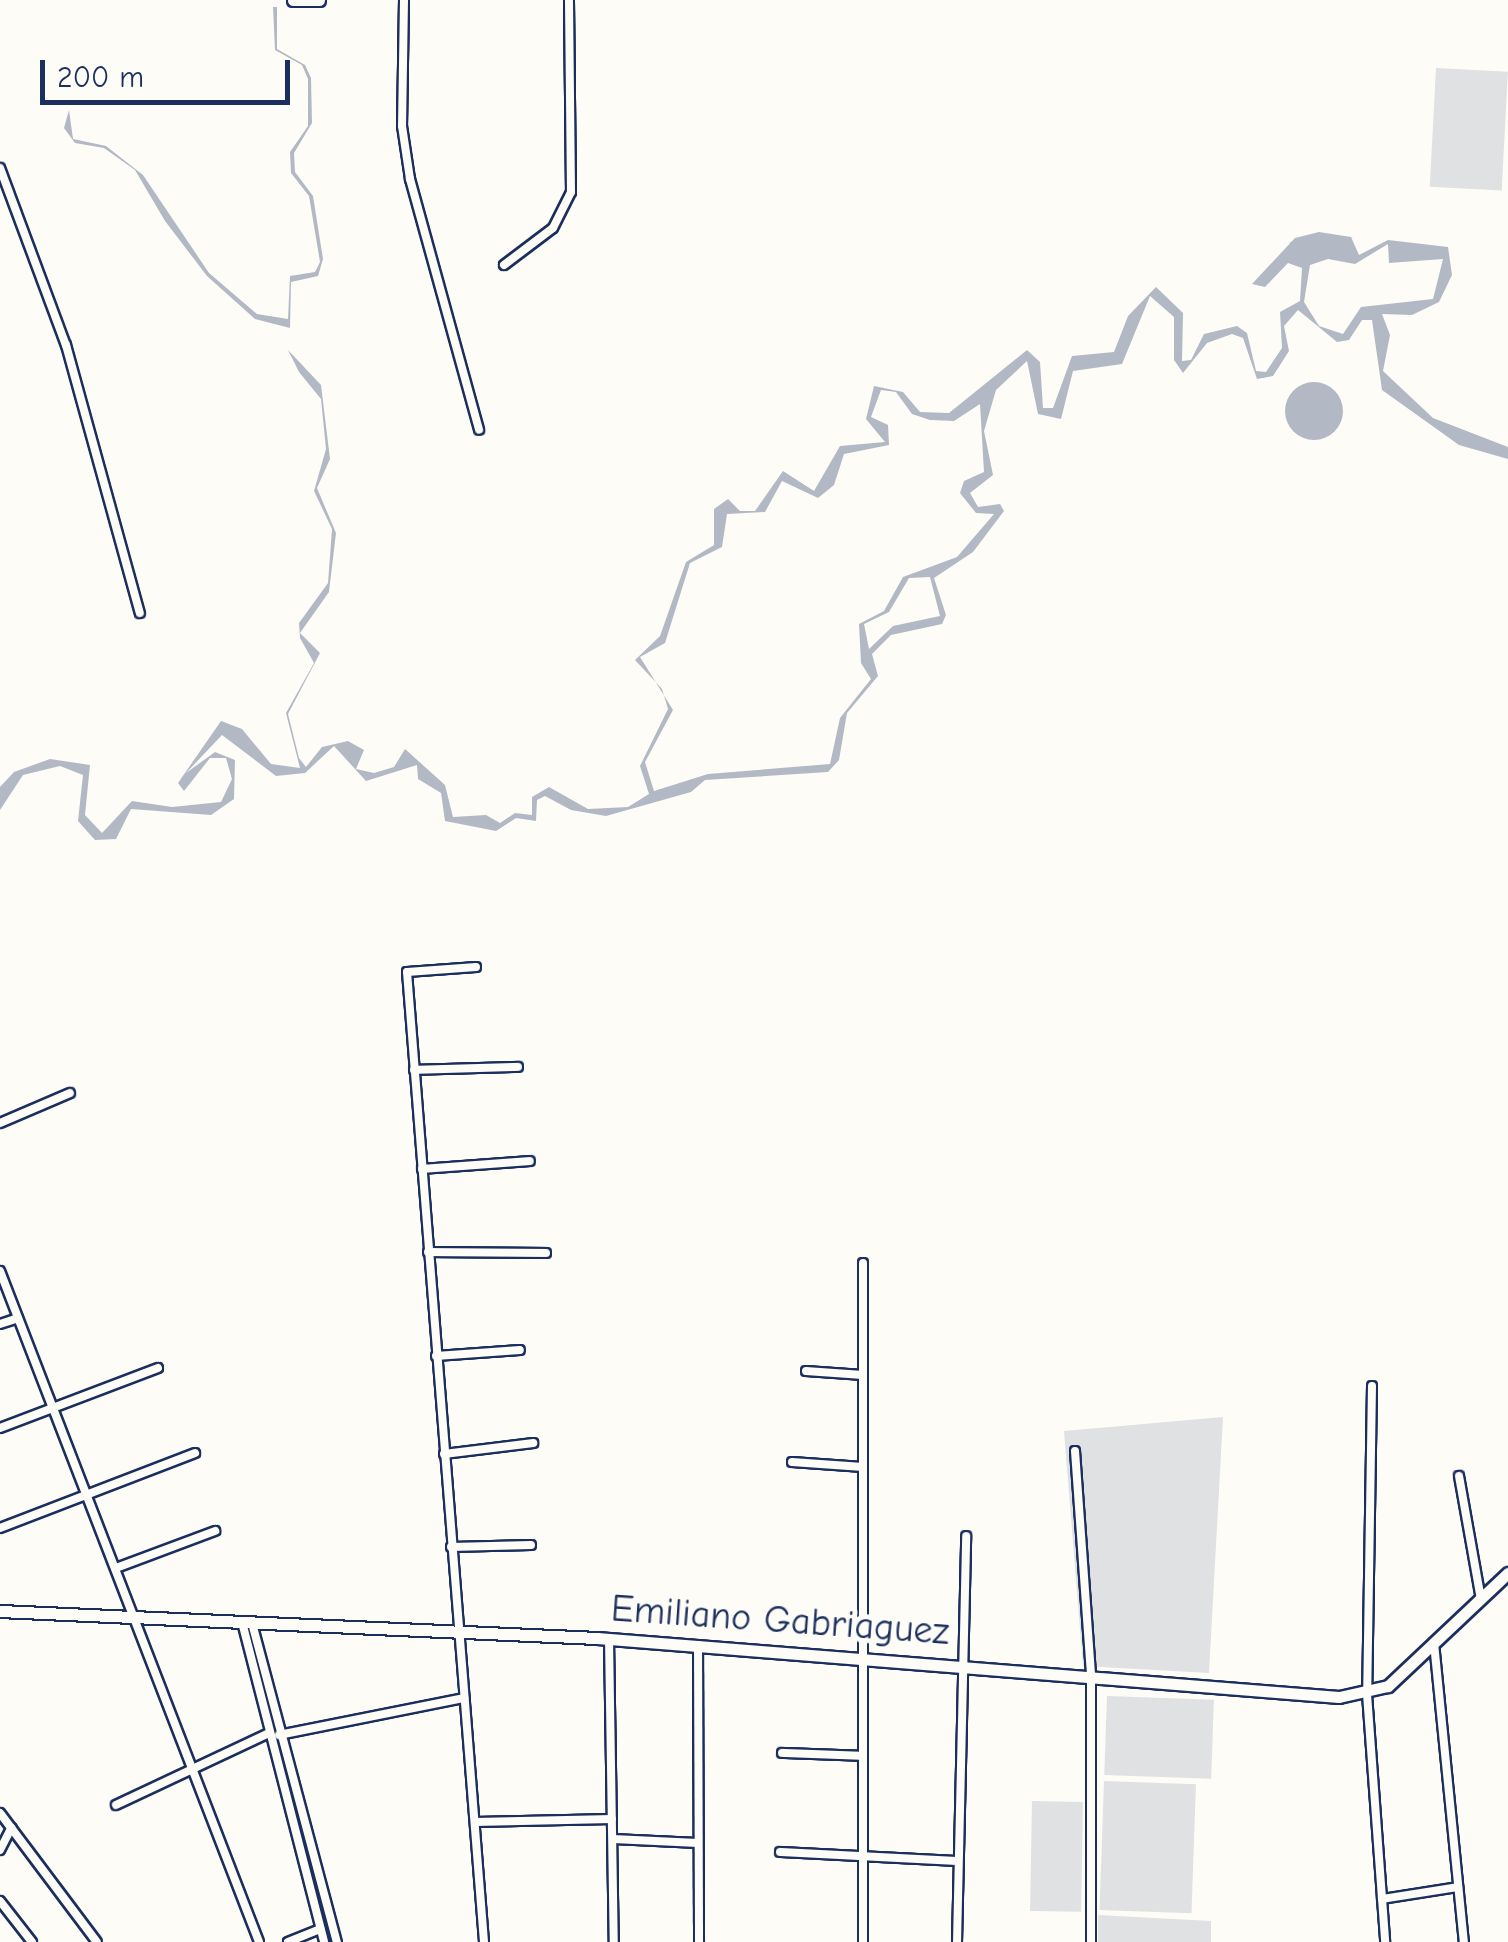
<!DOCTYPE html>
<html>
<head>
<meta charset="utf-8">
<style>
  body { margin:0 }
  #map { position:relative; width:1508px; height:1942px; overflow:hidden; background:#fdfcf7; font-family:"Comic Neue",sans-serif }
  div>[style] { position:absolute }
  .green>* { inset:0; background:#e0e1e3; transform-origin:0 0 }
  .water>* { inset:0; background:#b3b8c5 }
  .round { border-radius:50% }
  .roads { filter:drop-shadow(2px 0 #1b2f5e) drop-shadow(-2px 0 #1b2f5e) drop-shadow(0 2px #1b2f5e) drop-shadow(0 -2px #1b2f5e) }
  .minor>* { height:8px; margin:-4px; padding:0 4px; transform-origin:4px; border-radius:4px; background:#fdfcf7 }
  .secondary>* { height:11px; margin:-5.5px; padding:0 5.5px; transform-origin:5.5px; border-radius:5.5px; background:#fdfcf7 }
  span { translate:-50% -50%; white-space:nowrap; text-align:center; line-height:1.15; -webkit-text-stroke:10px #fdfcf7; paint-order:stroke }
  .street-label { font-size:38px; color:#1b2f5e }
  .scale { position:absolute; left:40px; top:60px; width:250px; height:45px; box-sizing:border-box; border:5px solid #1b2f5e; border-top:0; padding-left:12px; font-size:30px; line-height:35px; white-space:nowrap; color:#1b2f5e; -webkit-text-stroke:8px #fdfcf7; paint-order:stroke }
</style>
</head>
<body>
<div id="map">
  <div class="green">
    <div style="left:1436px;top:68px;width:72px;height:119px;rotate:3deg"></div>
    <div style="clip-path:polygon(1223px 1417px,1209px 1673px,1083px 1666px,1064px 1431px)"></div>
    <div style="left:1107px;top:1696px;width:107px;height:79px;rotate:2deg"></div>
    <div style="left:1104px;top:1781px;width:92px;height:129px;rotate:2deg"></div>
    <div style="left:1032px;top:1801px;width:51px;height:110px;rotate:1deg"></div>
    <div style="clip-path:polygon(1098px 1915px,1211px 1921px,1211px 1942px,1098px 1942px)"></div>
  </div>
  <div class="water">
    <div style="clip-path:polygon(273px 7px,277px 7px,277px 49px,305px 65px,311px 78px,312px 123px,294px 153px,295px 172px,313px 196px,323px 259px,318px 276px,291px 282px,290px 328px,255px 319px,207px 276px,165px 221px,135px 170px,104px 148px,75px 143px,64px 128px,69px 110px,73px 139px,106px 146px,143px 175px,209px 273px,257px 314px,288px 319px,290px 276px,315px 272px,320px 262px,309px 196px,291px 173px,290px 152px,308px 126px,308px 79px,302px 65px,275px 50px)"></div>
    <div style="clip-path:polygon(evenodd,1319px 232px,1351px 237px,1359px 255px,1388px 240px,1448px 247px,1452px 275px,1439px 302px,1412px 315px,1382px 314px,1390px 335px,1383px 371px,1433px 418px,1508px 447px,1508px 459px,1459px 445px,1382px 390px,1372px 320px,1362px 320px,1349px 340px,1337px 342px,1298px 310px,1284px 326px,1289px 351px,1273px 376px,1257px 379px,1243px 338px,1232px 334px,1207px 343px,1183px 373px,1174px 360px,1174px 317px,1150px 296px,1122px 364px,1073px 371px,1061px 419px,1038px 414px,1027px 361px,996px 390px,984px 431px,993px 475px,970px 493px,978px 507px,1000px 504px,1004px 511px,973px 552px,934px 578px,946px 615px,942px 624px,891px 635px,872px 654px,878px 676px,847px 713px,839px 760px,828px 772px,705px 780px,691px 792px,606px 816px,571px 810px,545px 796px,537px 800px,536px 821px,516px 818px,496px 831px,445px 821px,441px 793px,418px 779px,417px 765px,366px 781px,334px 746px,305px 773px,276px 776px,222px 735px,186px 773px,215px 752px,235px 760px,234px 799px,211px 815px,131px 809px,116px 839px,95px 840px,78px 821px,83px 775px,60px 766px,23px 775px,0 810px,0 787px,14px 772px,50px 759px,90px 765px,85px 815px,102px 833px,132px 801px,172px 807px,221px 802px,232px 779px,226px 758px,210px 758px,184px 791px,178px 783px,221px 721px,242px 729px,271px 764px,300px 768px,286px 713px,314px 663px,300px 638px,299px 623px,328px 583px,332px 529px,314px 491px,326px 449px,321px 399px,299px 372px,288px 350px,321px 385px,330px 459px,317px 488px,336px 533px,329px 592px,300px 633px,320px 653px,288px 714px,299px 758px,306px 767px,322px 747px,348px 741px,364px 750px,356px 769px,374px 773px,394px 767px,405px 749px,445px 785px,453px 817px,486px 815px,500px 823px,515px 813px,532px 815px,532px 797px,549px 787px,588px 809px,628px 807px,649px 794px,640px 766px,668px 709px,662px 689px,635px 660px,660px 636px,686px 562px,714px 545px,714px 509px,728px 499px,740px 511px,755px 511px,783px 471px,814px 491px,840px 446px,885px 442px,866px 419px,874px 386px,903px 392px,920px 412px,949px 413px,1027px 350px,1040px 362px,1043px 408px,1053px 408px,1072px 356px,1114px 352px,1128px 316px,1156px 287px,1183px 313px,1182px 361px,1191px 360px,1204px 334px,1237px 326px,1247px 333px,1256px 371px,1266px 372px,1282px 348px,1280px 312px,1300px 301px,1302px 268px,1288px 263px,1265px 287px,1252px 284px,1295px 238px,1319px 232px,1388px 244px,1389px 263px,1443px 259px,1433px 299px,1361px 307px,1343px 334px,1319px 326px,1304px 302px,1310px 265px,1328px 259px,1355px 264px,1388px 244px,1319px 232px,881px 390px,896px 392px,912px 414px,930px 420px,954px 421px,980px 404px,984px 472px,964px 481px,960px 493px,976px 513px,994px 514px,957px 557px,903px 577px,884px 611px,859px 624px,861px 663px,871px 679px,840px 718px,830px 764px,708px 774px,654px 791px,645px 762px,673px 710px,640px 657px,665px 643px,690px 563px,722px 547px,727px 514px,765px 512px,782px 481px,818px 498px,834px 485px,844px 454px,889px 445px,888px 425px,871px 417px,881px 390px,1319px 232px,930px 577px,940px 616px,893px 626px,869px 649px,864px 624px,889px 612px,909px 578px,930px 577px)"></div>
    <div class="round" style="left:1285px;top:382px;width:58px;height:58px"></div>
  </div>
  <div class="roads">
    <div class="minor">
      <div style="left:404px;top:0;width:126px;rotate:90.9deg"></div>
      <div style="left:402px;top:126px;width:54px;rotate:81.4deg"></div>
      <div style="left:410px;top:179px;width:260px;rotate:74.6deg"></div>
      <div style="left:0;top:168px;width:189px;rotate:69.6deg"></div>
      <div style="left:66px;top:345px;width:278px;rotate:74.6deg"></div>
      <div style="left:504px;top:265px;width:61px;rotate:-37.1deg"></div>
      <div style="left:553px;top:228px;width:40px;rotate:-63.4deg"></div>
      <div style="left:571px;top:192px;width:192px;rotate:-90.6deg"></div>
      <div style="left:476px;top:967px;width:69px;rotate:175.9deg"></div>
      <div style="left:407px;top:972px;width:973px;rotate:85.46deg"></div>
      <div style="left:414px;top:1070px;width:104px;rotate:-1.7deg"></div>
      <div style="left:0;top:1123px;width:76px;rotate:-23.2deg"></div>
      <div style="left:422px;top:1169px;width:108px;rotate:-4.2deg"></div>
      <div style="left:428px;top:1252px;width:118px;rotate:0.5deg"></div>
      <div style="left:0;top:1271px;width:719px;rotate:68.89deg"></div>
      <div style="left:0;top:1324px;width:19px;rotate:-18deg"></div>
      <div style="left:436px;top:1356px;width:84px;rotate:-4.1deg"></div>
      <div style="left:806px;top:1371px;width:57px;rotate:4deg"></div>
      <div style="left:1372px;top:1386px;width:308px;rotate:90.9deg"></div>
      <div style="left:1367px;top:1694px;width:249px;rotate:85.8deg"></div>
      <div style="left:0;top:1428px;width:169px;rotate:-20.8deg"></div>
      <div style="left:1075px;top:1451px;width:226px;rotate:85.9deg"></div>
      <div style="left:1091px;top:1676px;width:266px;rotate:90deg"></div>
      <div style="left:444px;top:1454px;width:90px;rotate:-7deg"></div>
      <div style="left:792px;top:1462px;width:71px;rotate:4deg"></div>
      <div style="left:1459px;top:1476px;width:125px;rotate:79.9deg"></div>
      <div style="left:0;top:1528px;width:209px;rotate:-21deg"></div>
      <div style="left:451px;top:1547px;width:80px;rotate:-1.4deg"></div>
      <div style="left:116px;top:1568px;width:106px;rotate:-20.5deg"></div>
      <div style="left:242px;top:1622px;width:330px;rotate:75.6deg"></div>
      <div style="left:252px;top:1623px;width:330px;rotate:75.1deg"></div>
      <div style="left:609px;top:1639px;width:303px;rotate:89.1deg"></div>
      <div style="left:1434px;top:1643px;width:301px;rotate:84.3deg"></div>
      <div style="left:698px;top:1645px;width:297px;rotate:89.8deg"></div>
      <div style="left:279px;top:1735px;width:189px;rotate:-11.3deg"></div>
      <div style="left:782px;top:1753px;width:81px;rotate:2.1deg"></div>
      <div style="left:116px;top:1805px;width:169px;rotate:-25.2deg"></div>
      <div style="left:0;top:1813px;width:161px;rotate:53.1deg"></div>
      <div style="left:475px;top:1822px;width:137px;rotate:-1.3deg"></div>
      <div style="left:613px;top:1839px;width:85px;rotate:2.7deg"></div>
      <div style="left:0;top:1850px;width:25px;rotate:-63deg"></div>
      <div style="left:780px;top:1852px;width:178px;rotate:2.9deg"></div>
      <div style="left:1382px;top:1899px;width:77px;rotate:-9deg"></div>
      <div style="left:0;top:1901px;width:52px;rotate:52deg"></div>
      <div style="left:288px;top:1942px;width:35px;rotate:-22deg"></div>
      <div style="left:863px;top:1942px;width:679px;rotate:-90deg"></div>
      <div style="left:957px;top:1942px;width:406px;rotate:-88.7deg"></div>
    </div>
    <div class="secondary">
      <div style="left:293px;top:0;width:26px"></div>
      <div style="left:0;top:1611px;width:598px;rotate:2.59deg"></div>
      <div style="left:597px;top:1638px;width:744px;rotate:4.55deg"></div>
      <div style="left:1339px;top:1697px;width:50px;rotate:-12.7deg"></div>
      <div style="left:1388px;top:1686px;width:165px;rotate:-43.3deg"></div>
    </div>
  </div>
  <div class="street-label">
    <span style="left:780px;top:1621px;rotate:4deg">Emiliano Gabriaguez</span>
  </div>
  <div class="scale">200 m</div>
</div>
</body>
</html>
